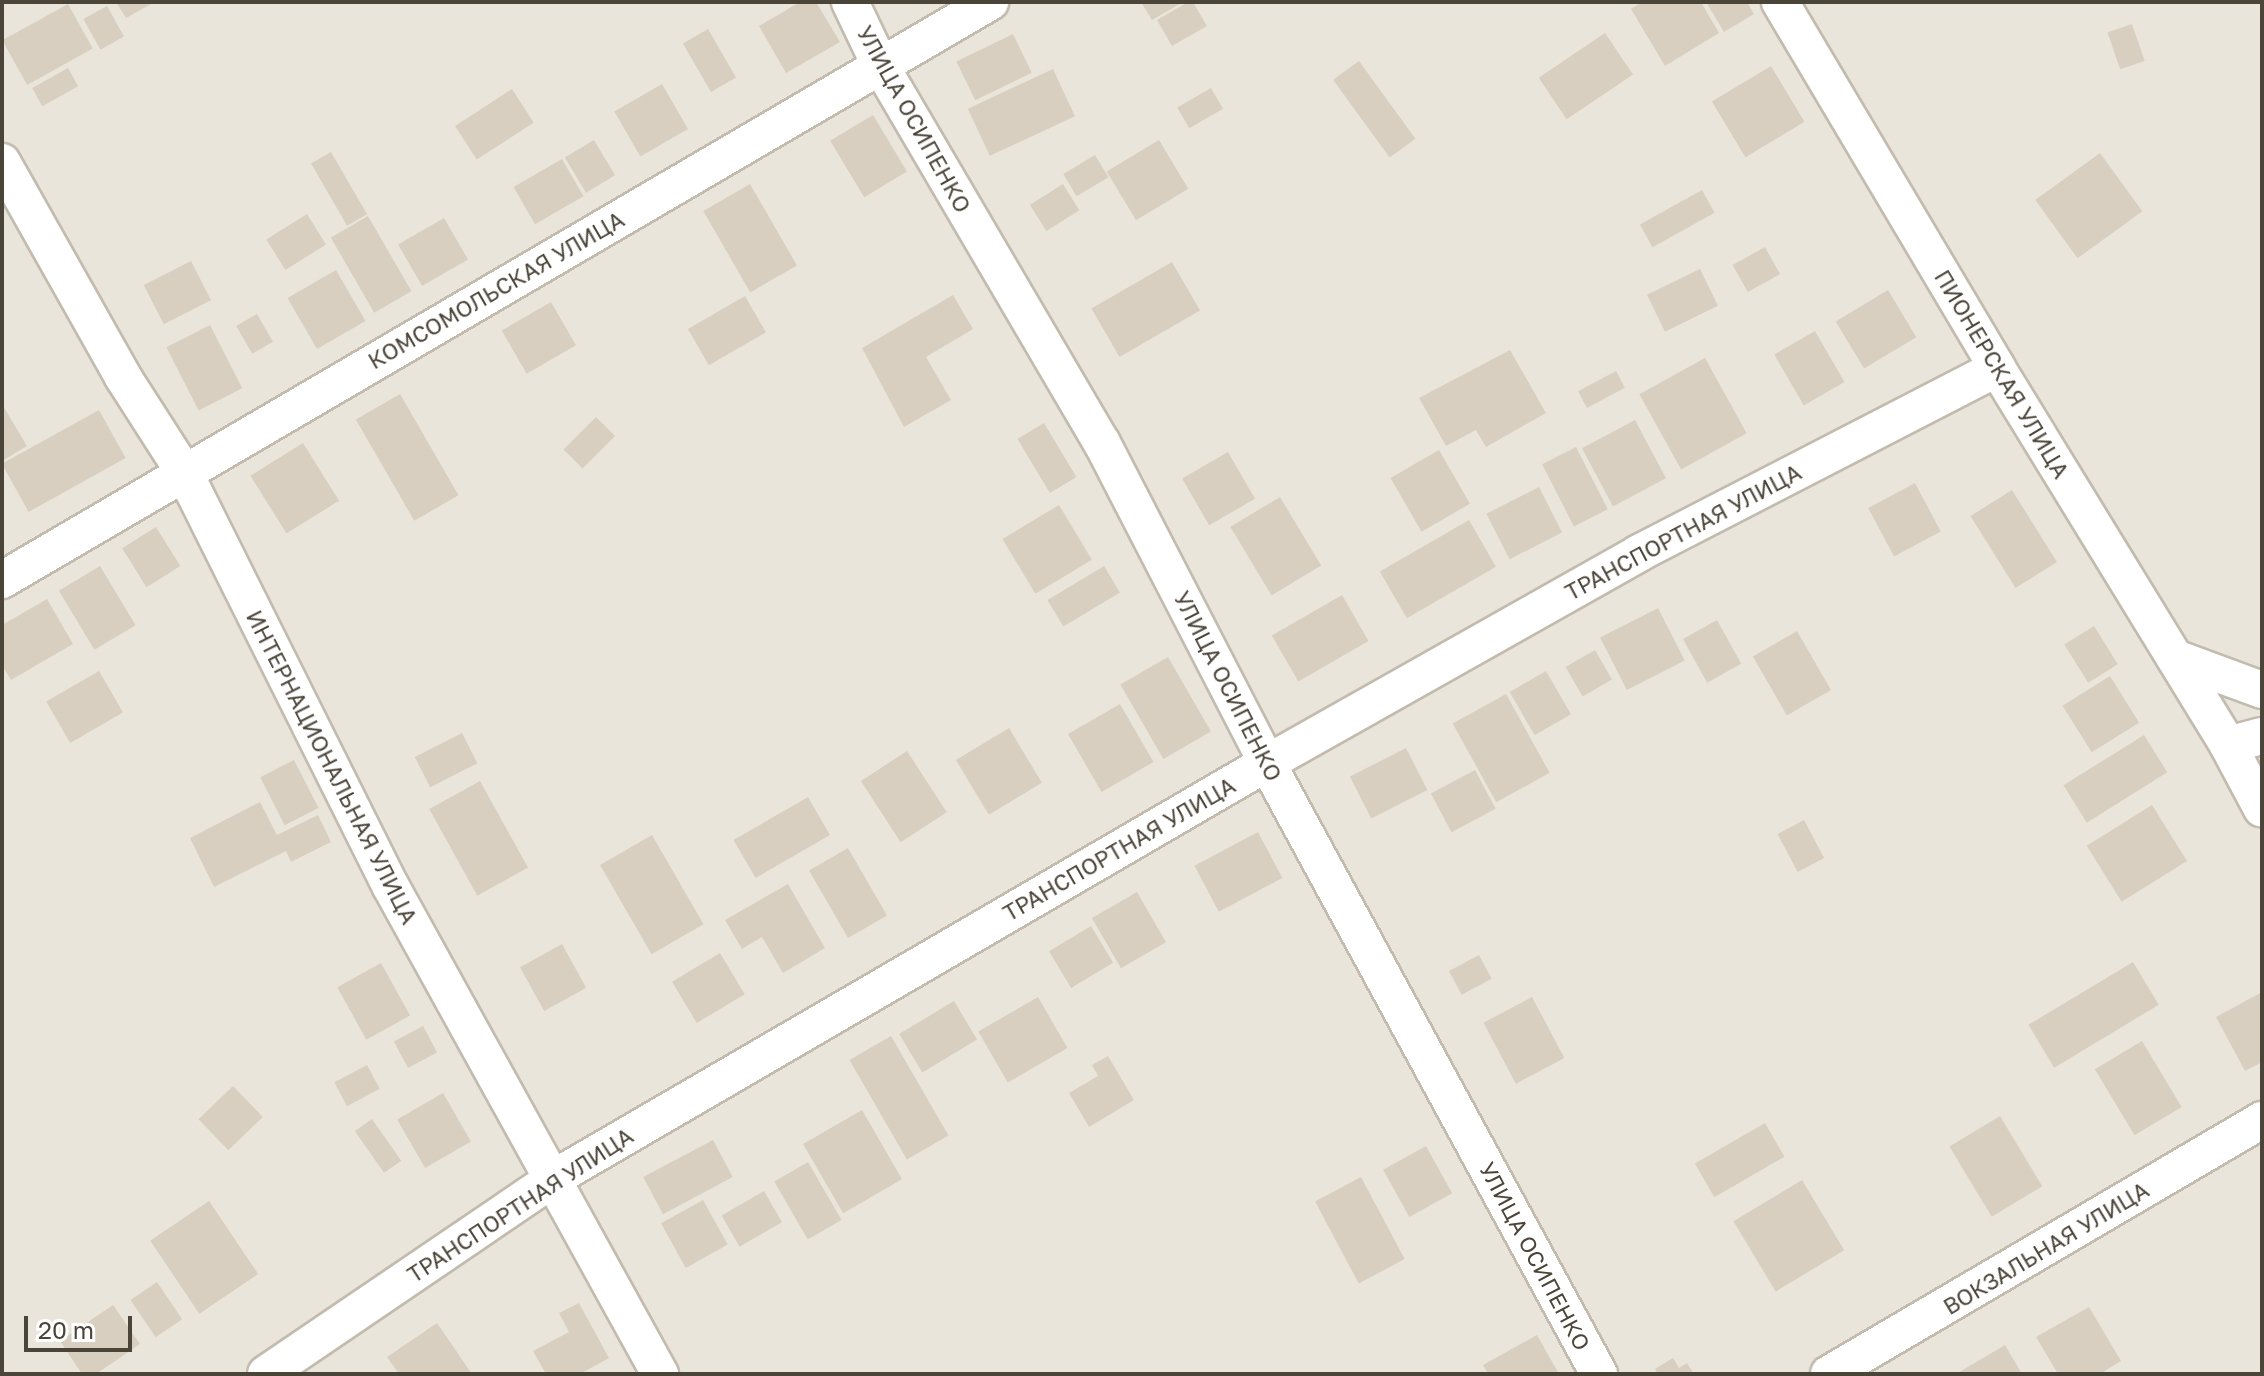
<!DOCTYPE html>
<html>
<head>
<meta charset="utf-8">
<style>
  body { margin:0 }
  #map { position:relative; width:2264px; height:1376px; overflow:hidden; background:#f6f3ec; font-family:"Golos Text",sans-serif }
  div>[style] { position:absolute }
  .residential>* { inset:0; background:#eae5da; transform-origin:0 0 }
  .building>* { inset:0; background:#d8cfc1; transform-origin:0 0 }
  .roads { filter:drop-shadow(2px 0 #c2bbae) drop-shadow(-2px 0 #c2bbae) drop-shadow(0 2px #c2bbae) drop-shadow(0 -2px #c2bbae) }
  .street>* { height:36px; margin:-18px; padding:0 18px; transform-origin:18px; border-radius:18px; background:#fff }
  span { translate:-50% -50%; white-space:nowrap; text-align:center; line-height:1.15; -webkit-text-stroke:6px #fff; paint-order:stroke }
  .street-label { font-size:22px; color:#4b4439 }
  .frame { position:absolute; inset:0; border:4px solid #4b4439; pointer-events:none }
  .scale { position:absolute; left:24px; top:1316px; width:108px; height:36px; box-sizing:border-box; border:4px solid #4b4439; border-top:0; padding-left:10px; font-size:24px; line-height:28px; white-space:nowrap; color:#4b4439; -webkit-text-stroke:6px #fff; paint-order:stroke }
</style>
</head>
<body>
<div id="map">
  <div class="residential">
    <div style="left:2px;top:2px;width:2260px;height:1372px"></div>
  </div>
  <div class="building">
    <div style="clip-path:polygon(116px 2px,155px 2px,126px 18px)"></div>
    <div style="clip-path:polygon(800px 2px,816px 2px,840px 42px,786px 73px,759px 26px)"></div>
    <div style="clip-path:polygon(1141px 2px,1183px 2px,1152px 20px)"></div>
    <div style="clip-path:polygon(1188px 2px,1193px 2px,1207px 26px,1172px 46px,1157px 20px)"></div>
    <div style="clip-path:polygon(1642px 2px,1701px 2px,1719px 33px,1665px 66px,1631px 9px)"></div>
    <div style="clip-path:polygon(1706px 2px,1747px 2px,1754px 14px,1724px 32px)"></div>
    <div style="left:68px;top:4px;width:51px;height:75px;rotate:61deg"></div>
    <div style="left:107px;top:6px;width:35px;height:27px;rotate:61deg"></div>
    <div style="left:2132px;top:24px;width:39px;height:26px;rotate:71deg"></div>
    <div style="left:708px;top:29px;width:56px;height:29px;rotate:60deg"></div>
    <div style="left:1605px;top:33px;width:50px;height:80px;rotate:56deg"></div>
    <div style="left:1013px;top:34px;width:43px;height:63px;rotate:64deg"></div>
    <div style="left:1359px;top:61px;width:96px;height:32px;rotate:54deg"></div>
    <div style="left:1771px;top:66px;width:65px;height:69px;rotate:59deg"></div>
    <div style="left:68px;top:68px;width:21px;height:41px;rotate:61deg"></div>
    <div style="left:1053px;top:69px;width:52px;height:94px;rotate:65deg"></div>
    <div style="left:662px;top:84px;width:52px;height:55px;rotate:60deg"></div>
    <div style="left:1211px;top:88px;width:24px;height:39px;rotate:60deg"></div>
    <div style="left:512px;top:89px;width:40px;height:68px;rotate:57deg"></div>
    <div style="left:873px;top:115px;width:66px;height:50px;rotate:59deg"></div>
    <div style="left:594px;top:140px;width:41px;height:34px;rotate:59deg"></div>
    <div style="left:1159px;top:140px;width:57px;height:61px;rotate:59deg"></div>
    <div style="left:331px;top:152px;width:72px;height:23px;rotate:60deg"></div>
    <div style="left:2100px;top:153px;width:72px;height:80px;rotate:54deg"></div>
    <div style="left:1095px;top:155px;width:26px;height:37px;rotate:59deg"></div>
    <div style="left:562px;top:159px;width:43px;height:56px;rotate:60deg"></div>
    <div style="left:750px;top:184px;width:94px;height:54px;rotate:60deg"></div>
    <div style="left:1063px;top:184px;width:31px;height:39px;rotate:58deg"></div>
    <div style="left:1702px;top:190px;width:26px;height:71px;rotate:61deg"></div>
    <div style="left:307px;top:214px;width:36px;height:48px;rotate:58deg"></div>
    <div style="left:368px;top:216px;width:87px;height:43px;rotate:60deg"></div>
    <div style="left:444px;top:218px;width:48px;height:53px;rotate:60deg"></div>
    <div style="left:1765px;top:247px;width:31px;height:37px;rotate:61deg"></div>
    <div style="left:191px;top:261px;width:44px;height:53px;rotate:63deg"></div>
    <div style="left:1172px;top:262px;width:56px;height:93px;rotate:60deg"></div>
    <div style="left:1700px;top:269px;width:41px;height:59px;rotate:64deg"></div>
    <div style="left:336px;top:270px;width:59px;height:56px;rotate:60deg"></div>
    <div style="left:1888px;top:290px;width:55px;height:61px;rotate:59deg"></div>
    <div style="clip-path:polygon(953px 295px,973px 329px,926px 357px,951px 400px,904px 427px,862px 348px)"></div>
    <div style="left:745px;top:296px;width:42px;height:66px;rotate:60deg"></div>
    <div style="left:551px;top:302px;width:50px;height:57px;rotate:60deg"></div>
    <div style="left:257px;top:314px;width:32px;height:24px;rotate:60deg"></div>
    <div style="left:210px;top:325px;width:71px;height:49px;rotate:63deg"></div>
    <div style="left:1815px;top:331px;width:59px;height:47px;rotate:60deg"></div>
    <div style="clip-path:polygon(1510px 350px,1546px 413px,1486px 447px,1476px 430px,1446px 446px,1419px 398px)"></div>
    <div style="left:1705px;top:358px;width:86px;height:75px;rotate:61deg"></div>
    <div style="left:1616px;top:371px;width:19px;height:43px;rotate:62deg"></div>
    <div style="left:400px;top:394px;width:117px;height:51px;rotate:60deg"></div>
    <div style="clip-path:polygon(2px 404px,27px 446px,2px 461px)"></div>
    <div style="left:99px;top:410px;width:55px;height:111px;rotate:61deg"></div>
    <div style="left:596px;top:417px;width:27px;height:46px;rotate:45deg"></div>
    <div style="left:1635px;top:420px;width:66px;height:60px;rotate:62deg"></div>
    <div style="left:1044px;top:423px;width:63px;height:31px;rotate:59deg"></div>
    <div style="left:303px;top:443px;width:68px;height:62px;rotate:58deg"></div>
    <div style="left:1576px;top:447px;width:70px;height:38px;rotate:63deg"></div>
    <div style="left:1439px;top:450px;width:62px;height:56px;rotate:60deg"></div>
    <div style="left:1228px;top:452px;width:54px;height:53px;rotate:60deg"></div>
    <div style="left:1915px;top:483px;width:55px;height:53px;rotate:62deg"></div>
    <div style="left:1539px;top:487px;width:51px;height:59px;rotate:63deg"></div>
    <div style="left:2012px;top:490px;width:85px;height:49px;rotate:58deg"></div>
    <div style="left:1280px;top:497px;width:80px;height:58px;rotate:59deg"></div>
    <div style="left:1059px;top:505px;width:64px;height:66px;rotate:59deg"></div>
    <div style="left:1469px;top:520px;width:54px;height:103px;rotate:60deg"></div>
    <div style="left:156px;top:527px;width:46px;height:40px;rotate:58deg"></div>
    <div style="left:100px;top:566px;width:69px;height:48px;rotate:59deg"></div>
    <div style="left:1104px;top:566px;width:31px;height:66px;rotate:59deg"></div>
    <div style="left:1342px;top:595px;width:53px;height:81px;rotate:60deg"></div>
    <div style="clip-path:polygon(47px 599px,73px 644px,11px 680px,2px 665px,2px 625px)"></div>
    <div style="left:1658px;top:608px;width:59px;height:65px;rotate:63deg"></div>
    <div style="left:1717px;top:620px;width:50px;height:39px;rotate:61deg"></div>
    <div style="left:2094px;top:626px;width:45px;height:35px;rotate:58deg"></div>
    <div style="left:1797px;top:631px;width:68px;height:51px;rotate:60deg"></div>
    <div style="left:1595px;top:650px;width:34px;height:34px;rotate:60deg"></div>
    <div style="left:1168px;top:657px;width:86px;height:55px;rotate:60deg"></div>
    <div style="left:99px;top:671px;width:48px;height:61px;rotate:60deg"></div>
    <div style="left:1546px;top:671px;width:50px;height:42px;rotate:60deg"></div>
    <div style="left:2110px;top:676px;width:55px;height:56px;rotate:58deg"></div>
    <div style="left:1506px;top:694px;width:90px;height:61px;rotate:61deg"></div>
    <div style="left:1120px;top:704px;width:67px;height:60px;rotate:60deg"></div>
    <div style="left:1009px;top:728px;width:64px;height:62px;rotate:59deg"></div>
    <div style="left:462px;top:733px;width:34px;height:53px;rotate:63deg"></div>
    <div style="left:2144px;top:735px;width:44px;height:95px;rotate:58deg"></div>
    <div style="left:1406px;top:748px;width:47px;height:63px;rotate:63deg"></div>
    <div style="left:907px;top:751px;width:73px;height:55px;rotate:57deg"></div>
    <div style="left:294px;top:760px;width:54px;height:38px;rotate:63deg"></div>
    <div style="left:1475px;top:770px;width:44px;height:50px;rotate:62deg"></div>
    <div style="left:480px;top:781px;width:99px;height:58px;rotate:61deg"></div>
    <div style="left:808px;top:797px;width:44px;height:86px;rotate:60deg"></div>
    <div style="clip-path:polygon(260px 802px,277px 835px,318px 815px,331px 842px,291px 862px,286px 851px,214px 887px,190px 838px)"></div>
    <div style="left:2152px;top:805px;width:66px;height:77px;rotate:58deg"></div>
    <div style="left:1804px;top:820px;width:43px;height:30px;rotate:62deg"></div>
    <div style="left:1258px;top:832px;width:52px;height:72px;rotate:62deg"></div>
    <div style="left:652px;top:835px;width:103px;height:60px;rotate:60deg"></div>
    <div style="left:848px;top:848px;width:78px;height:45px;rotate:60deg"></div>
    <div style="clip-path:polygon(788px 884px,825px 948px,783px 973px,762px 937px,742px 949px,725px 920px)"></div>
    <div style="left:1137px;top:892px;width:58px;height:52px;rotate:60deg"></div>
    <div style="left:1091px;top:926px;width:43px;height:49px;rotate:59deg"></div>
    <div style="left:562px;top:944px;width:50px;height:48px;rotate:61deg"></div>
    <div style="left:720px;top:953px;width:48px;height:56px;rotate:59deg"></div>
    <div style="left:1479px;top:955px;width:27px;height:34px;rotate:62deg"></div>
    <div style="left:2133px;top:962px;width:50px;height:122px;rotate:59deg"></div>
    <div style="left:381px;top:963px;width:60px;height:50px;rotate:61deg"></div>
    <div style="clip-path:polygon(2262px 992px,2262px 1062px,2245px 1071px,2216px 1017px)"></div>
    <div style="left:1038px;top:997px;width:59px;height:69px;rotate:60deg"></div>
    <div style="left:1532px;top:997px;width:69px;height:55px;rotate:62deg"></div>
    <div style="left:954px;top:1001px;width:45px;height:64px;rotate:59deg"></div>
    <div style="left:423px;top:1026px;width:30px;height:33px;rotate:62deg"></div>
    <div style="left:891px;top:1036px;width:115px;height:48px;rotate:60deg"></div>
    <div style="left:2142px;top:1041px;width:77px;height:55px;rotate:59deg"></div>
    <div style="clip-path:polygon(1108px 1056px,1134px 1100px,1089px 1127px,1069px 1093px,1098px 1076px,1092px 1065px)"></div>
    <div style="left:367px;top:1065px;width:27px;height:37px;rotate:62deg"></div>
    <div style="left:233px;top:1086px;width:43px;height:48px;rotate:46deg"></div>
    <div style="left:443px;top:1093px;width:56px;height:53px;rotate:60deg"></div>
    <div style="left:862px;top:1110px;width:80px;height:68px;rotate:60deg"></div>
    <div style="left:2000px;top:1116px;width:82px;height:59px;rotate:59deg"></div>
    <div style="left:372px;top:1119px;width:51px;height:21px;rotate:55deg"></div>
    <div style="left:1765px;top:1123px;width:39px;height:81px;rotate:60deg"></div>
    <div style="left:713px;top:1140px;width:42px;height:79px;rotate:62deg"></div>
    <div style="left:1426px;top:1146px;width:54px;height:49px;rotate:61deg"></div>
    <div style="left:808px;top:1162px;width:67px;height:39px;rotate:60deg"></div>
    <div style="left:1361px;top:1177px;width:93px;height:52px;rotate:62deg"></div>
    <div style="left:1802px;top:1180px;width:82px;height:80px;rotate:59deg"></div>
    <div style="left:764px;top:1191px;width:36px;height:49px;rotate:60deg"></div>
    <div style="left:703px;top:1200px;width:51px;height:48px;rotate:61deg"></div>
    <div style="left:209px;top:1201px;width:88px;height:71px;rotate:56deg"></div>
    <div style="left:157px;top:1282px;width:45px;height:32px;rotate:56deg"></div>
    <div style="clip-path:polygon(579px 1303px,609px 1358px,580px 1374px,546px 1374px,533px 1351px,569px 1332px,559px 1313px)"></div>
    <div style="clip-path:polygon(113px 1305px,140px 1344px,96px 1374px,82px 1374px,60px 1341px)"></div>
    <div style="clip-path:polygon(2089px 1307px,2121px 1361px,2100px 1374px,2058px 1374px,2036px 1337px)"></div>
    <div style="clip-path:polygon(437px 1323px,472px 1374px,399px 1374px,387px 1357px)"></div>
    <div style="clip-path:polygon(1537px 1335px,1559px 1374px,1488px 1374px,1483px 1365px)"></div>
    <div style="clip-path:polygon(2005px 1345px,2022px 1374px,1956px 1374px)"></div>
    <div style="clip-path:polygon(1673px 1358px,1679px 1368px,1687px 1363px,1694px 1374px,1658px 1374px,1655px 1369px)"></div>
  </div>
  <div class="roads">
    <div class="street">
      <div style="left:850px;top:2px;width:70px;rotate:64.5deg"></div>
      <div style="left:880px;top:65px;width:438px;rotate:59.6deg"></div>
      <div style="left:1102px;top:443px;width:360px;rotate:62.7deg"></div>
      <div style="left:1267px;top:763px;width:695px;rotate:61.48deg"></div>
      <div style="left:1780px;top:2px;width:425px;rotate:59.3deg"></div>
      <div style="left:1997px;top:368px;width:442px;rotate:58.5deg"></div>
      <div style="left:2228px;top:745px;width:72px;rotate:62deg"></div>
      <div style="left:2px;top:162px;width:247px;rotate:60.6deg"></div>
      <div style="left:123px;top:377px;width:113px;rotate:57.3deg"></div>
      <div style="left:184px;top:472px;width:462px;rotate:63.5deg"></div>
      <div style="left:390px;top:885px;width:559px;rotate:61.09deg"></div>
      <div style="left:2px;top:580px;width:1145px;rotate:-30.33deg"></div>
      <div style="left:2175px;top:658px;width:93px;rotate:20.2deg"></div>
      <div style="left:2228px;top:745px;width:35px;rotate:-15deg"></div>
      <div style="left:266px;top:1374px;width:348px;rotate:-34.2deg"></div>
      <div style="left:554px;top:1178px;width:825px;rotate:-30.2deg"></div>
      <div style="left:1267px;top:763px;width:427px;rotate:-29.4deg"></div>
      <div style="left:1639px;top:553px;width:403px;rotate:-27.3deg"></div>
      <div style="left:1829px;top:1374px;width:502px;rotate:-30.4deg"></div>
    </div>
  </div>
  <div class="street-label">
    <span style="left:914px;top:119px;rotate:61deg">УЛИЦА ОСИПЕНКО</span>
    <span style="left:496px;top:290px;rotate:-30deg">КОМСОМОЛЬСКАЯ УЛИЦА</span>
    <span style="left:2002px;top:374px;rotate:59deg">ПИОНЕРСКАЯ УЛИЦА</span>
    <span style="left:1683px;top:532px;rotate:-28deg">ТРАНСПОРТНАЯ УЛИЦА</span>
    <span style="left:1228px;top:686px;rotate:63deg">УЛИЦА ОСИПЕНКО</span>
    <span style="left:332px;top:767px;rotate:63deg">ИНТЕРНАЦИОНАЛЬНАЯ УЛИЦА</span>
    <span style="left:1119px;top:849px;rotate:-30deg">ТРАНСПОРТНАЯ УЛИЦА</span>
    <span style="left:520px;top:1205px;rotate:-33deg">ТРАНСПОРТНАЯ УЛИЦА</span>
    <span style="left:2046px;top:1248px;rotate:-31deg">ВОКЗАЛЬНАЯ УЛИЦА</span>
    <span style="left:1535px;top:1256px;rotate:62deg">УЛИЦА ОСИПЕНКО</span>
  </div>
  <div class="frame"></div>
  <div class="scale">20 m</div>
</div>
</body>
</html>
